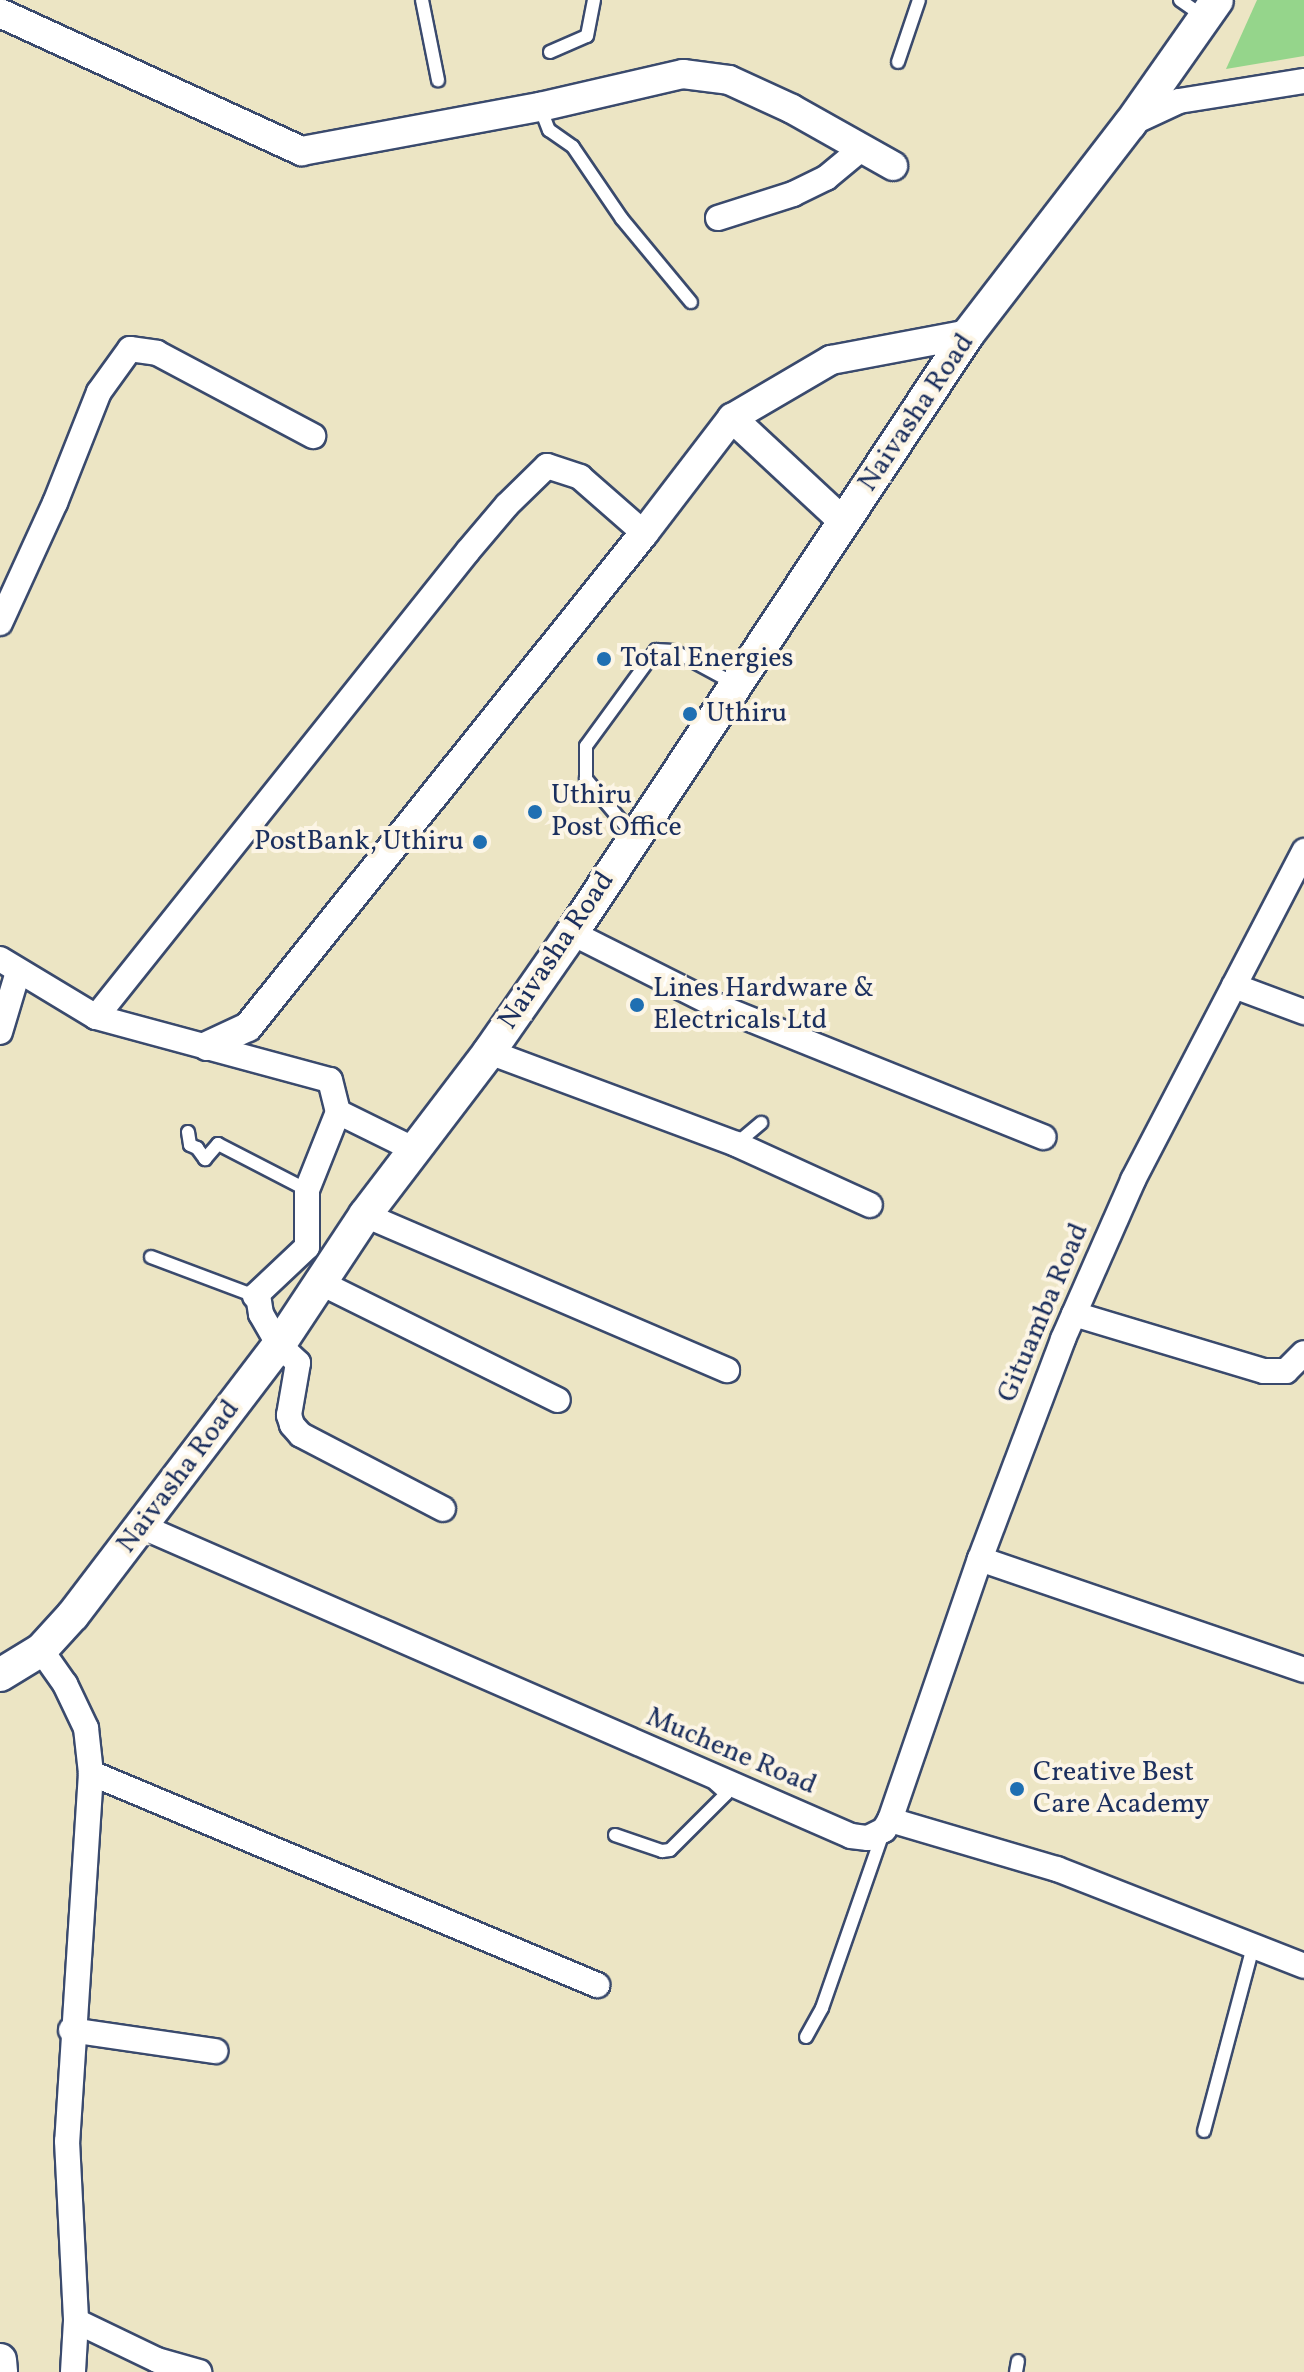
<!DOCTYPE html>
<html>
<head>
<meta charset="utf-8">
<style>
  body { margin:0 }
  #map { position:relative; width:1304px; height:2372px; overflow:hidden; background:#ece5c4; font-family:Vollkorn,serif }
  div>[style] { position:absolute }
  .green>* { inset:0; background:#95d58b }
  .roads { filter:drop-shadow(2px 0 #3a4a6d) drop-shadow(-2px 0 #3a4a6d) drop-shadow(0 2px #3a4a6d) drop-shadow(0 -2px #3a4a6d) }
  .service>* { height:12px; margin:-6px; padding:0 6px; transform-origin:6px; border-radius:6px; background:#fff }
  .minor>* { height:24px; margin:-12px; padding:0 12px; transform-origin:12px; border-radius:12px; background:#fff }
  .tertiary>* { height:28px; margin:-14px; padding:0 14px; transform-origin:14px; border-radius:14px; background:#fff }
  .secondary>* { height:32px; margin:-16px; padding:0 16px; transform-origin:16px; border-radius:16px; background:#fff }
  .dots>* { width:22px; height:22px; translate:-50% -50%; box-sizing:border-box; border:4px solid #fcf5e5; border-radius:50% }
  span { translate:-50% -50%; white-space:nowrap; text-align:center; line-height:1.15; -webkit-text-stroke:8px #fcf5e5; paint-order:stroke }
  .street-label { font-size:28px; color:#1b2f5e }
  .poi-label { font-size:28px; color:#1b2f5e }
  .left { translate:0 -50%; text-align:left }
  .right { translate:-100% -50%; text-align:right }
</style>
</head>
<body>
<div id="map">
  <div class="green">
    <div style="clip-path:polygon(1257px 0,1304px 0,1304px 56px,1226px 69px)"></div>
  </div>
  <div class="roads">
    <div class="service">
      <div style="left:422px;top:0;width:82px;rotate:78.7deg"></div>
      <div style="left:1180px;top:0;width:28px;rotate:35deg"></div>
      <div style="left:550px;top:52px;width:40px;rotate:-23.4deg"></div>
      <div style="left:587px;top:36px;width:37px;rotate:-79deg"></div>
      <div style="left:898px;top:62px;width:65px;rotate:-71.3deg"></div>
      <div style="left:540px;top:107px;width:25px;rotate:69deg"></div>
      <div style="left:549px;top:130px;width:29px;rotate:35deg"></div>
      <div style="left:573px;top:147px;width:87px;rotate:55.8deg"></div>
      <div style="left:622px;top:219px;width:108px;rotate:50.3deg"></div>
      <div style="left:634px;top:836px;width:75px;rotate:-130.1deg"></div>
      <div style="left:586px;top:779px;width:33px;rotate:-90deg"></div>
      <div style="left:586px;top:746px;width:119px;rotate:-53.9deg"></div>
      <div style="left:656px;top:650px;width:18px;rotate:3deg"></div>
      <div style="left:674px;top:651px;width:69px;rotate:28.4deg"></div>
      <div style="left:188px;top:1132px;width:13px;rotate:81deg"></div>
      <div style="left:190px;top:1145px;width:8px;rotate:23deg"></div>
      <div style="left:197px;top:1148px;width:14px;rotate:54deg"></div>
      <div style="left:205px;top:1159px;width:20px;rotate:-49deg"></div>
      <div style="left:218px;top:1144px;width:100px;rotate:27.3deg"></div>
      <div style="left:736px;top:1144px;width:33px;rotate:-40deg"></div>
      <div style="left:151px;top:1257px;width:111px;rotate:20.6deg"></div>
      <div style="left:615px;top:1835px;width:50px;rotate:18.8deg"></div>
      <div style="left:662px;top:1851px;width:8px;rotate:-7deg"></div>
      <div style="left:670px;top:1850px;width:79px;rotate:-45deg"></div>
      <div style="left:726px;top:1794px;width:15px;rotate:-138deg"></div>
      <div style="left:806px;top:2037px;width:33px;rotate:-61deg"></div>
      <div style="left:822px;top:2008px;width:185px;rotate:-70.8deg"></div>
      <div style="left:1204px;top:2131px;width:190px;rotate:-75.1deg"></div>
      <div style="left:1016px;top:2372px;width:11px;rotate:-80deg"></div>
    </div>
    <div class="minor">
      <div style="left:1130px;top:124px;width:54px;rotate:-25.1deg"></div>
      <div style="left:1179px;top:101px;width:127px;rotate:-9.1deg"></div>
      <div style="left:718px;top:218px;width:79px;rotate:-17.7deg"></div>
      <div style="left:793px;top:194px;width:37px;rotate:-26deg"></div>
      <div style="left:826px;top:178px;width:45px;rotate:-39.6deg"></div>
      <div style="left:0;top:623px;width:132px;rotate:-65.4deg"></div>
      <div style="left:55px;top:503px;width:119px;rotate:-68.4deg"></div>
      <div style="left:99px;top:392px;width:53px;rotate:-54.2deg"></div>
      <div style="left:130px;top:349px;width:27px;rotate:8deg"></div>
      <div style="left:157px;top:353px;width:177px;rotate:28deg"></div>
      <div style="left:572px;top:933px;width:160px;rotate:26.7deg"></div>
      <div style="left:715px;top:1005px;width:354px;rotate:21.9deg"></div>
      <div style="left:0;top:959px;width:112px;rotate:31.1deg"></div>
      <div style="left:96px;top:1017px;width:242px;rotate:15.1deg"></div>
      <div style="left:330px;top:1080px;width:33px;rotate:76deg"></div>
      <div style="left:338px;top:1112px;width:86px;rotate:26.3deg"></div>
      <div style="left:1234px;top:986px;width:75px;rotate:20.4deg"></div>
      <div style="left:96px;top:1017px;width:596px;rotate:-51.4deg"></div>
      <div style="left:468px;top:551px;width:60px;rotate:-49.7deg"></div>
      <div style="left:507px;top:505px;width:56px;rotate:-44.3deg"></div>
      <div style="left:547px;top:466px;width:35px;rotate:18deg"></div>
      <div style="left:580px;top:477px;width:85px;rotate:41.2deg"></div>
      <div style="left:0;top:1032px;width:63px;rotate:-73.3deg"></div>
      <div style="left:489px;top:1052px;width:264px;rotate:20.4deg"></div>
      <div style="left:736px;top:1144px;width:147px;rotate:24.5deg"></div>
      <div style="left:338px;top:1112px;width:84px;rotate:111.7deg"></div>
      <div style="left:307px;top:1190px;width:57px;rotate:90deg"></div>
      <div style="left:307px;top:1247px;width:71px;rotate:136.7deg"></div>
      <div style="left:255px;top:1296px;width:3px;rotate:-18deg"></div>
      <div style="left:258px;top:1295px;width:19px;rotate:81deg"></div>
      <div style="left:261px;top:1314px;width:36px;rotate:60deg"></div>
      <div style="left:279px;top:1345px;width:26px;rotate:43deg"></div>
      <div style="left:298px;top:1363px;width:53px;rotate:99.8deg"></div>
      <div style="left:289px;top:1415px;width:10px;rotate:73deg"></div>
      <div style="left:292px;top:1425px;width:13px;rotate:48deg"></div>
      <div style="left:301px;top:1435px;width:160px;rotate:27.5deg"></div>
      <div style="left:365px;top:1215px;width:394px;rotate:23.2deg"></div>
      <div style="left:321px;top:1283px;width:264px;rotate:26.3deg"></div>
      <div style="left:1074px;top:1314px;width:198px;rotate:16.7deg"></div>
      <div style="left:1264px;top:1371px;width:22px"></div>
      <div style="left:1286px;top:1371px;width:25px;rotate:-45deg"></div>
      <div style="left:143px;top:1527px;width:772px;rotate:23.58deg"></div>
      <div style="left:851px;top:1836px;width:17px;rotate:7deg"></div>
      <div style="left:868px;top:1838px;width:18px;rotate:-27deg"></div>
      <div style="left:884px;top:1830px;width:12px;rotate:-59deg"></div>
      <div style="left:890px;top:1820px;width:174px;rotate:16.4deg"></div>
      <div style="left:1057px;top:1869px;width:265px;rotate:21.4deg"></div>
      <div style="left:980px;top:1559px;width:342px;rotate:18.9deg"></div>
      <div style="left:41px;top:1650px;width:42px;rotate:54.8deg"></div>
      <div style="left:65px;top:1684px;width:49px;rotate:64.5deg"></div>
      <div style="left:86px;top:1728px;width:45px;rotate:83.7deg"></div>
      <div style="left:91px;top:1773px;width:369px;rotate:93.7deg"></div>
      <div style="left:67px;top:2141px;width:180px;rotate:87.1deg"></div>
      <div style="left:76px;top:2321px;width:51px;rotate:93.4deg"></div>
      <div style="left:91px;top:1773px;width:549px;rotate:22.73deg"></div>
      <div style="left:890px;top:1820px;width:276px;rotate:-71deg"></div>
      <div style="left:980px;top:1559px;width:235px;rotate:-69.3deg"></div>
      <div style="left:1063px;top:1339px;width:174px;rotate:-66.2deg"></div>
      <div style="left:1133px;top:1180px;width:371px;rotate:-62.5deg"></div>
      <div style="left:71px;top:2030px;width:146px;rotate:8.3deg"></div>
      <div style="left:76px;top:2321px;width:90px;rotate:25.7deg"></div>
      <div style="left:157px;top:2360px;width:44px;rotate:15.9deg"></div>
    </div>
    <div class="tertiary">
      <div style="left:0;top:13px;width:332px;rotate:24.6deg"></div>
      <div style="left:302px;top:151px;width:242px;rotate:-10.5deg"></div>
      <div style="left:540px;top:107px;width:147px;rotate:-13deg"></div>
      <div style="left:683px;top:74px;width:46px;rotate:7.4deg"></div>
      <div style="left:729px;top:80px;width:69px;rotate:24.7deg"></div>
      <div style="left:792px;top:109px;width:116px;rotate:29.4deg"></div>
      <div style="left:732px;top:418px;width:153px;rotate:42.9deg"></div>
      <div style="left:207px;top:1046px;width:45px;rotate:-24.9deg"></div>
      <div style="left:248px;top:1027px;width:633px;rotate:-51.28deg"></div>
      <div style="left:644px;top:533px;width:145px;rotate:-52.6deg"></div>
      <div style="left:732px;top:418px;width:115px;rotate:-30.4deg"></div>
      <div style="left:831px;top:360px;width:139px;rotate:-10.7deg"></div>
    </div>
    <div class="secondary">
      <div style="left:0;top:1675px;width:48px;rotate:-31.4deg"></div>
      <div style="left:41px;top:1650px;width:47px;rotate:-47.6deg"></div>
      <div style="left:73px;top:1615px;width:340px;rotate:-52.7deg"></div>
      <div style="left:279px;top:1345px;width:156px;rotate:-56.5deg"></div>
      <div style="left:365px;top:1215px;width:205px;rotate:-52.7deg"></div>
      <div style="left:489px;top:1052px;width:145px;rotate:-55.1deg"></div>
      <div style="left:572px;top:933px;width:718px;rotate:-56.53deg"></div>
      <div style="left:968px;top:334px;width:265px;rotate:-52.4deg"></div>
      <div style="left:1130px;top:124px;width:151px;rotate:-54.9deg"></div>
      <div style="left:0;top:2360px;width:12px;rotate:85deg"></div>
    </div>
  </div>
  <div class="dots">
    <div style="left:604px;top:659px;background:#1f6fb2"></div>
    <div style="left:690px;top:714px;background:#1f6fb2"></div>
    <div style="left:535px;top:812px;background:#1f6fb2"></div>
    <div style="left:480px;top:842px;background:#1f6fb2"></div>
    <div style="left:637px;top:1005px;background:#1f6fb2"></div>
    <div style="left:1017px;top:1789px;background:#1f6fb2"></div>
  </div>
  <div class="street-label">
    <span style="left:917px;top:413px;rotate:-56deg">Naivasha Road</span>
    <span style="left:557px;top:951px;rotate:-56deg">Naivasha Road</span>
    <span style="left:1044px;top:1313px;rotate:-67deg">Gituamba Road</span>
    <span style="left:179px;top:1477px;rotate:-53deg">Naivasha Road</span>
    <span style="left:731px;top:1752px;rotate:23deg">Muchene Road</span>
  </div>
  <div class="poi-label">
    <span class="left" style="left:620px;top:659px">Total Energies</span>
    <span class="left" style="left:706px;top:714px">Uthiru</span>
    <span class="left" style="left:551px;top:812px">Uthiru<br>Post Office</span>
    <span class="right" style="left:464px;top:842px">PostBank, Uthiru</span>
    <span class="left" style="left:653px;top:1005px">Lines Hardware &amp;<br>Electricals Ltd</span>
    <span class="left" style="left:1033px;top:1789px">Creative Best<br>Care Academy</span>
  </div>
</div>
</body>
</html>
